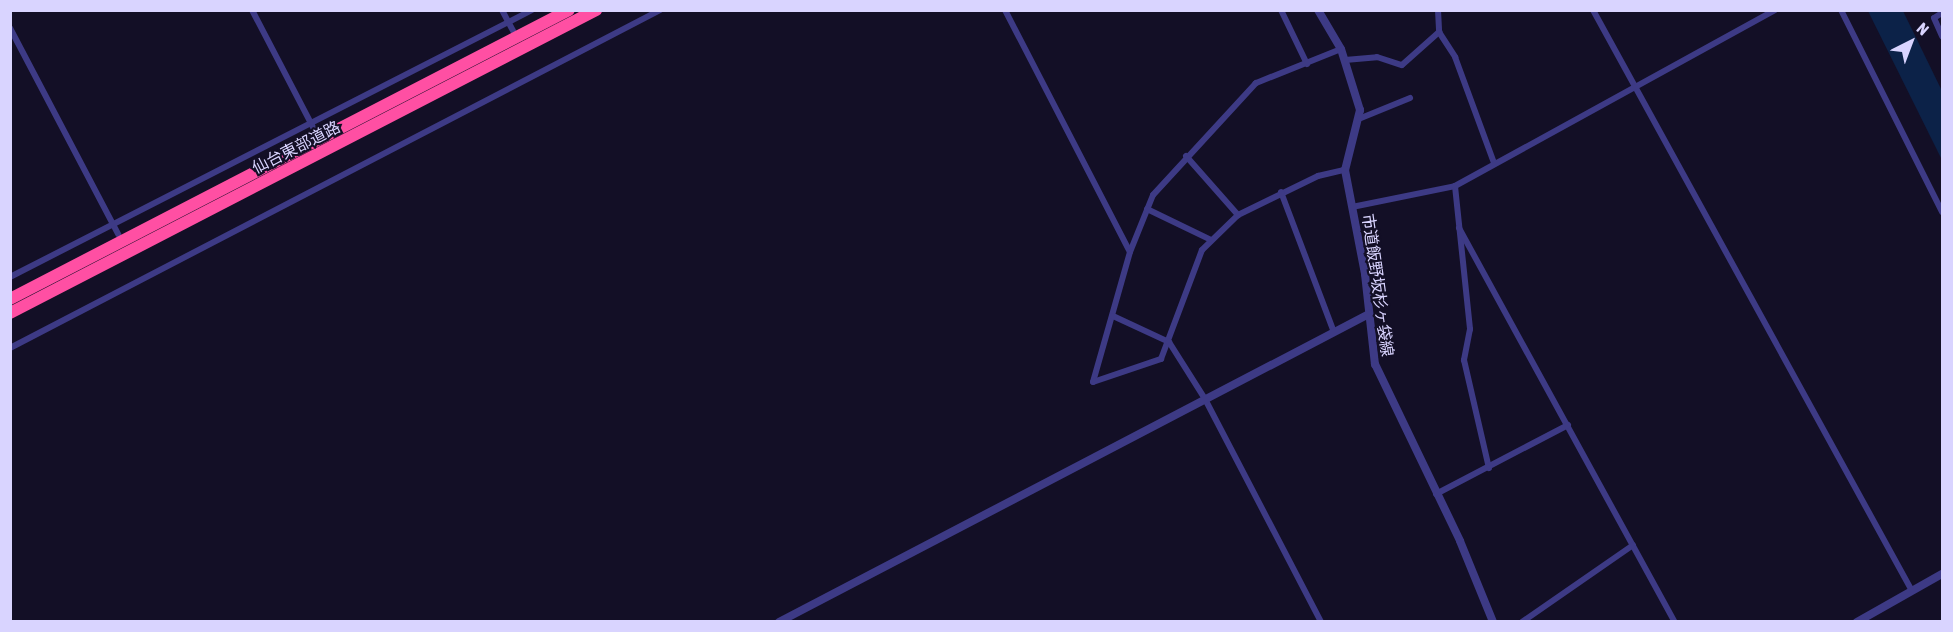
<!DOCTYPE html>
<html>
<head>
<meta charset="utf-8">
<style>
  body { margin:0 }
  #map { position:relative; width:1953px; height:632px; overflow:hidden; background:#130f26; font-family:"Asap Condensed","Noto Sans JP",sans-serif }
  div>[style] { position:absolute }
  .water>* { inset:0; background:#0c2248 }
  .minor>* { height:6px; margin:-3px; padding:0 3px; transform-origin:3px; border-radius:3px; background:#3d3a85 }
  .tertiary>* { height:8px; margin:-4px; padding:0 4px; transform-origin:4px; border-radius:4px; background:#3d3a85 }
  .motorway>* { height:12px; margin:-6px; padding:0 6px; transform-origin:6px; border-radius:6px; background:#ff4fa3 }
  span { translate:-50% -50%; white-space:nowrap; text-align:center; line-height:1.15; -webkit-text-stroke:4.5px #130f26; paint-order:stroke }
  .street-label { font-size:16px; color:#d9d4ff }
  .frame { position:absolute; inset:0; border:12px solid #d9d4ff; pointer-events:none }
  .north { position:absolute; left:1881px; top:12px; width:60px; height:60px; -webkit-text-stroke:4px #130f26; paint-order:stroke; rotate:42deg; font-size:16px; font-weight:700; line-height:24px; text-align:center; color:#d9d4ff }
  .north::after { content:''; display:block; margin:auto; width:21px; height:27px; background:#d9d4ff; clip-path:polygon(50% 0,100% 100%,50% 72%,0 100%) }
</style>
</head>
<body>
<div id="map">
  <div class="water">
    <div style="clip-path:polygon(1868px 11px,1903px 11px,1942px 91px,1942px 160px)"></div>
  </div>
  <div class="minor">
    <div style="left:252px;top:10px;width:136px;rotate:62.5deg"></div>
    <div style="left:502px;top:10px;width:24px;rotate:62deg"></div>
    <div style="left:1005px;top:10px;width:272px;rotate:62.7deg"></div>
    <div style="left:1281px;top:10px;width:60px;rotate:64.3deg"></div>
    <div style="left:1438px;top:10px;width:22px;rotate:87deg"></div>
    <div style="left:1439px;top:32px;width:30px;rotate:57deg"></div>
    <div style="left:1455px;top:57px;width:113px;rotate:69.8deg"></div>
    <div style="left:1593px;top:10px;width:663px;rotate:61.23deg"></div>
    <div style="left:1841px;top:10px;width:226px;rotate:63.4deg"></div>
    <div style="left:1942px;top:13px;width:9px;rotate:148deg"></div>
    <div style="left:1934px;top:18px;width:20px;rotate:66deg"></div>
    <div style="left:10px;top:28px;width:233px;rotate:62.3deg"></div>
    <div style="left:1341px;top:49px;width:92px;rotate:158.2deg"></div>
    <div style="left:1256px;top:83px;width:152px;rotate:132.6deg"></div>
    <div style="left:1153px;top:195px;width:61px;rotate:112deg"></div>
    <div style="left:1130px;top:252px;width:135px;rotate:105.9deg"></div>
    <div style="left:1093px;top:382px;width:72px;rotate:-18.7deg"></div>
    <div style="left:1161px;top:359px;width:116px;rotate:-69.4deg"></div>
    <div style="left:1202px;top:250px;width:50px;rotate:-44.2deg"></div>
    <div style="left:1238px;top:215px;width:89px;rotate:-26deg"></div>
    <div style="left:1318px;top:176px;width:28px;rotate:-13deg"></div>
    <div style="left:1345px;top:60px;width:32px;rotate:-5deg"></div>
    <div style="left:1377px;top:57px;width:26px;rotate:18deg"></div>
    <div style="left:1402px;top:65px;width:50px;rotate:-41.7deg"></div>
    <div style="left:1361px;top:118px;width:53px;rotate:-22.2deg"></div>
    <div style="left:1186px;top:156px;width:79px;rotate:48.6deg"></div>
    <div style="left:1455px;top:186px;width:144px;rotate:84deg"></div>
    <div style="left:1470px;top:329px;width:32px;rotate:101deg"></div>
    <div style="left:1464px;top:360px;width:111px;rotate:77deg"></div>
    <div style="left:1281px;top:192px;width:150px;rotate:69.3deg"></div>
    <div style="left:1352px;top:207px;width:105px;rotate:-11.5deg"></div>
    <div style="left:1455px;top:186px;width:365px;rotate:-28.8deg"></div>
    <div style="left:1147px;top:209px;width:71px;rotate:25.8deg"></div>
    <div style="left:1459px;top:228px;width:449px;rotate:61.3deg"></div>
    <div style="left:10px;top:277px;width:586px;rotate:-27.09deg"></div>
    <div style="left:1113px;top:316px;width:62px;rotate:24.9deg"></div>
    <div style="left:1169px;top:342px;width:67px;rotate:57.7deg"></div>
    <div style="left:1205px;top:399px;width:251px;rotate:62.5deg"></div>
    <div style="left:10px;top:348px;width:733px;rotate:-27.47deg"></div>
    <div style="left:1436px;top:494px;width:149px;rotate:-27.6deg"></div>
    <div style="left:1522px;top:622px;width:135px;rotate:-34.7deg"></div>
  </div>
  <div class="tertiary">
    <div style="left:1318px;top:10px;width:45px;rotate:59.5deg"></div>
    <div style="left:1341px;top:49px;width:64px;rotate:72.7deg"></div>
    <div style="left:1360px;top:110px;width:62px;rotate:104deg"></div>
    <div style="left:1345px;top:170px;width:106px;rotate:79.1deg"></div>
    <div style="left:1365px;top:274px;width:91px;rotate:83.7deg"></div>
    <div style="left:1375px;top:364px;width:196px;rotate:64.3deg"></div>
    <div style="left:1460px;top:541px;width:87px;rotate:67.8deg"></div>
    <div style="left:779px;top:622px;width:666px;rotate:-27.57deg"></div>
    <div style="left:1857px;top:622px;width:98px;rotate:-29.5deg"></div>
  </div>
  <div class="motorway">
    <div style="left:10px;top:299px;width:629px;rotate:-27.34deg"></div>
    <div style="left:10px;top:313px;width:660px;rotate:-27.34deg"></div>
  </div>
  <div class="street-label">
    <span style="left:296px;top:147px;rotate:-27deg">仙台東部道路</span>
    <span style="left:1378px;top:285px;rotate:82deg">市道飯野坂杉ヶ袋線</span>
  </div>
  <div class="frame"></div>
  <div class="north">N</div>
</div>
</body>
</html>
